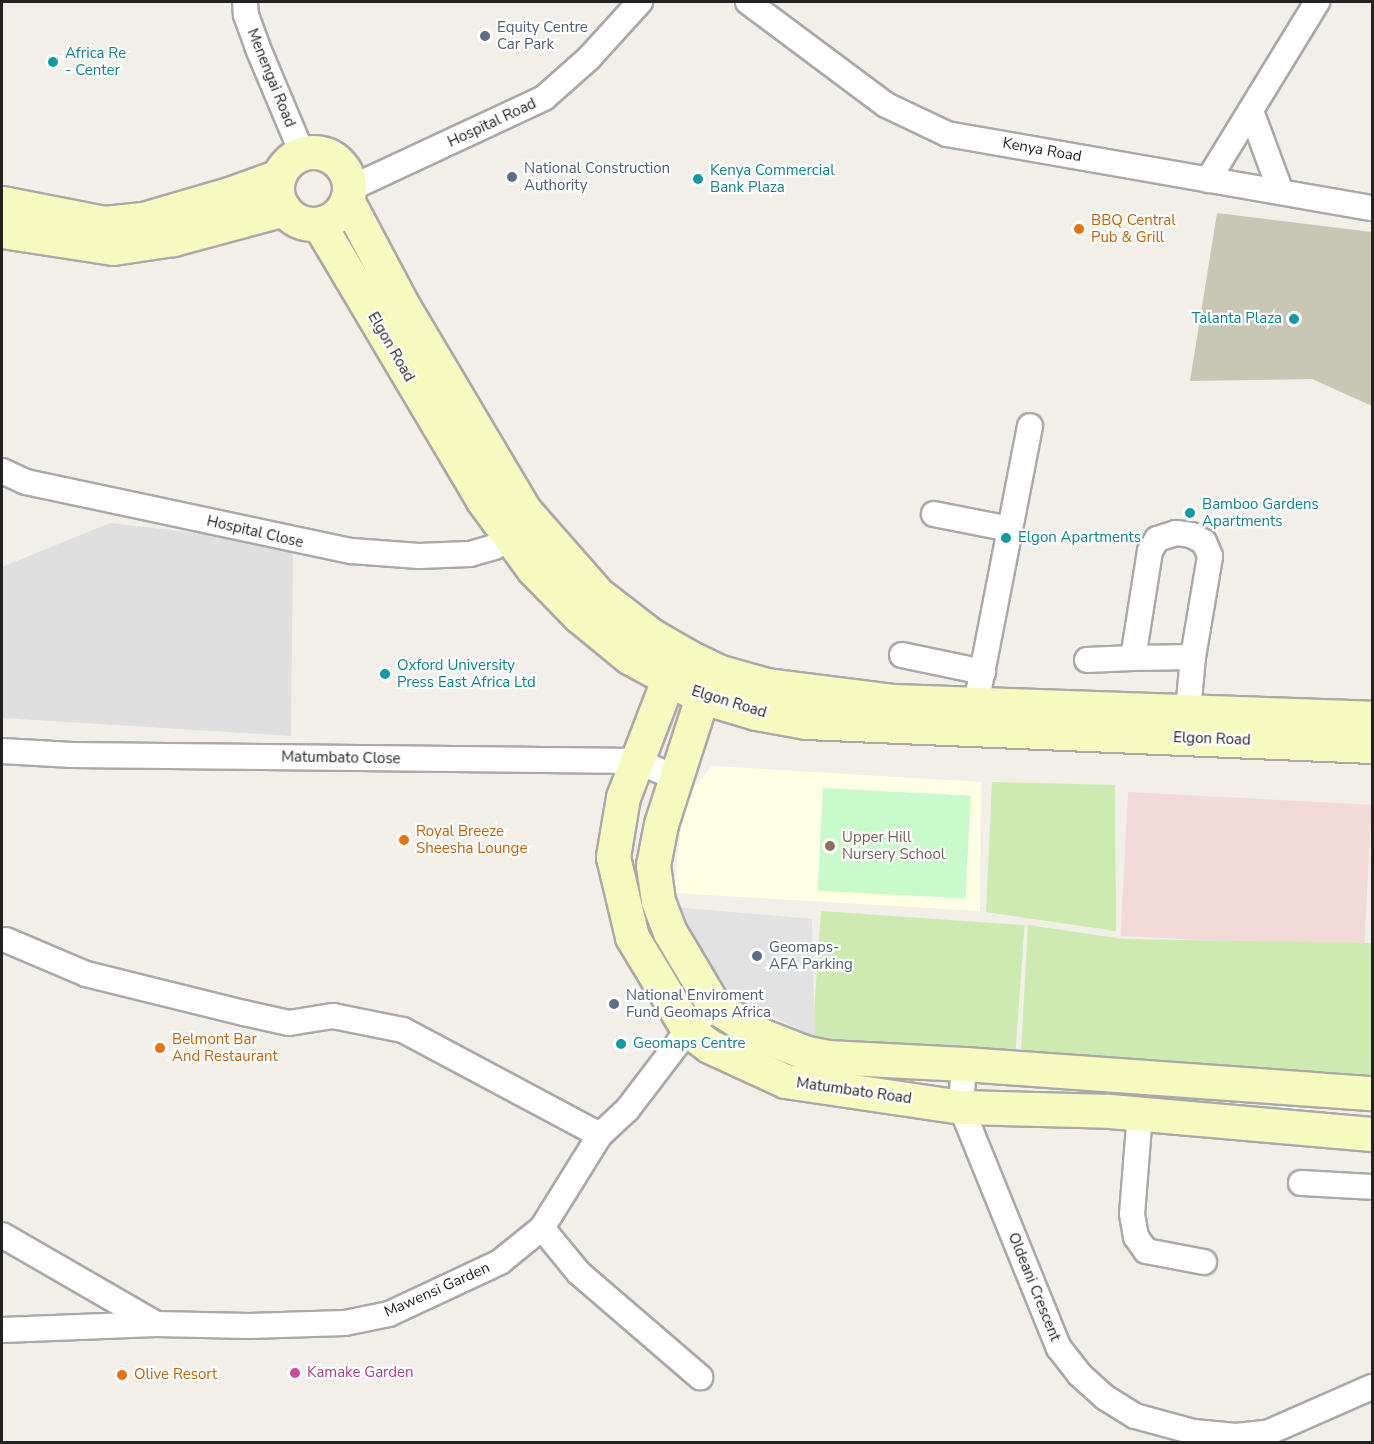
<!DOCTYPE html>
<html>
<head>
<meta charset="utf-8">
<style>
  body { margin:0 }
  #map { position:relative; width:1374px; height:1444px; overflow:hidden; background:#f2efe9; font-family:"Nunito Sans",sans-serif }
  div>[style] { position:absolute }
  .residential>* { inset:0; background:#e0dfdf }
  .commercial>* { inset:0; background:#f2dad9; transform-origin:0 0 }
  .education>* { inset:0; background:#ffffe5 }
  .construction>* { inset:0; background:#c7c7b4 }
  .grass>* { inset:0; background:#cdebb0; transform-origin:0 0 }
  .park>* { inset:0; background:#c8facc; transform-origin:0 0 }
  .parking>* { inset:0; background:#e2e2e2 }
  .roads { filter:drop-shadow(2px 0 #a9a9a9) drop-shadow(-2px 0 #a9a9a9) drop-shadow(0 2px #a9a9a9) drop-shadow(0 -2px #a9a9a9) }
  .street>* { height:24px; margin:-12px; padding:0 12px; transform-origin:12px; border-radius:12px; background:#fff }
  .secondary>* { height:33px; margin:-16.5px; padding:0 16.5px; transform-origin:16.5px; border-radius:16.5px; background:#f7fabf }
  .secondary>.ring { margin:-16.5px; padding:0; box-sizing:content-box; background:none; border:33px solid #f7fabf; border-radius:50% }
  .dots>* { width:16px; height:16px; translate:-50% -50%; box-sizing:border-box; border:3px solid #fff; border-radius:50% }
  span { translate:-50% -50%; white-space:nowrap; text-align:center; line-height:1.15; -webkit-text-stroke:4.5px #fff; paint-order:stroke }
  .service-label { font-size:15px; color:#4e5e75 }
  .left { translate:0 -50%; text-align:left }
  .culture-label { font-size:15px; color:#0d838f }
  .right { translate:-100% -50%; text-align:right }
  .street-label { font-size:15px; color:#222 }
  .food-label { font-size:15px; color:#c56008 }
  .education-label { font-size:15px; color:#785e54 }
  .hotel-label { font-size:15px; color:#b23c85 }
  .frame { position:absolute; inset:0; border:3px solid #222; pointer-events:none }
</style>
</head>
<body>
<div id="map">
  <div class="residential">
    <div style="clip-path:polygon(110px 523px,293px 544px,291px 736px,2px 718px,2px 567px)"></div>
  </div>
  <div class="commercial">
    <div style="left:1128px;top:792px;width:244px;height:144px;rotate:3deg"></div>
  </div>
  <div class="education">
    <div style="clip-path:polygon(712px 766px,981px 782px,980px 911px,674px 893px,684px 799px)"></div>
  </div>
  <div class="construction">
    <div style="clip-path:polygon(1217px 213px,1372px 232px,1372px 406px,1312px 379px,1190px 381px)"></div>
  </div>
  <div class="grass">
    <div style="clip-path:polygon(992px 782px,1115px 785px,1116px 931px,986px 912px)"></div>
    <div style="left:821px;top:911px;width:204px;height:127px;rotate:4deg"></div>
    <div style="clip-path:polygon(1028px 925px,1124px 939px,1372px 943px,1372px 1075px,1021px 1052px)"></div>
  </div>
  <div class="park">
    <div style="left:823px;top:788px;width:148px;height:103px;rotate:3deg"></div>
  </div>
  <div class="parking">
    <div style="clip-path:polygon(675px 907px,812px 919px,815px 1037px,720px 992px)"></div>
  </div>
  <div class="roads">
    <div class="street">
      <div style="left:245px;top:2px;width:13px;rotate:86deg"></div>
      <div style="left:246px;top:15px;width:33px;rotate:70deg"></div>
      <div style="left:257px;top:46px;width:116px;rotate:67.2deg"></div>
      <div style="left:748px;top:2px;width:172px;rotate:36.7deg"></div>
      <div style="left:886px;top:105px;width:68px;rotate:25.4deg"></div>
      <div style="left:947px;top:134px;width:431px;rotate:9.9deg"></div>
      <div style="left:1251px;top:111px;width:86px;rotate:69.7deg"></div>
      <div style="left:1208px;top:180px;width:209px;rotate:-58.5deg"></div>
      <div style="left:349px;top:189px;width:215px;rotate:-25deg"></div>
      <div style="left:544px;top:98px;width:60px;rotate:-41.6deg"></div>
      <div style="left:589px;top:58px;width:76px;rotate:-47.7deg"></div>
      <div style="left:2px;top:471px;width:26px;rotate:25deg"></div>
      <div style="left:26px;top:482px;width:333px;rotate:12deg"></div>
      <div style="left:352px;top:551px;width:67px;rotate:4.3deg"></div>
      <div style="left:419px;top:556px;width:51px;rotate:-2.2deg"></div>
      <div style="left:470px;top:554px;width:25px;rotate:-16deg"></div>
      <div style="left:494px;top:547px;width:19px;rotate:-36deg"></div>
      <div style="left:934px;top:514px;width:77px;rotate:11.2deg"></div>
      <div style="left:902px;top:655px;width:83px;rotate:11.9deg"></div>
      <div style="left:1087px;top:660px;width:46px;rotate:-2.5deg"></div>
      <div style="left:976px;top:704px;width:283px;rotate:-79deg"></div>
      <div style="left:1188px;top:711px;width:54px;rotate:-84.7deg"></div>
      <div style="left:1193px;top:657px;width:102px;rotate:-80.4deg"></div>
      <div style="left:1210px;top:556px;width:15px;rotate:-113deg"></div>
      <div style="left:1204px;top:542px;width:15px;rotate:-152deg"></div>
      <div style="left:1191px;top:535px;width:15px;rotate:-172deg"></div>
      <div style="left:1176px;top:533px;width:20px;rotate:162deg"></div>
      <div style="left:1157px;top:539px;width:14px;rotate:120deg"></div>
      <div style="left:1150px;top:551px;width:108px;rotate:99deg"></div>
      <div style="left:1133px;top:658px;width:60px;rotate:-1deg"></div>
      <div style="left:2px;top:751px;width:70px;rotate:3.3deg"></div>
      <div style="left:72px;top:755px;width:565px;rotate:0.61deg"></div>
      <div style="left:637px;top:761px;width:43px;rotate:23.6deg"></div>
      <div style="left:6px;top:940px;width:87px;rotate:23deg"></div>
      <div style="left:86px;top:974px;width:163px;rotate:13.9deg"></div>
      <div style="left:244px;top:1013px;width:46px;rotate:12.5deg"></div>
      <div style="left:289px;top:1023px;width:45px;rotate:-9deg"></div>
      <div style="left:333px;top:1016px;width:71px;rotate:11.3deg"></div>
      <div style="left:403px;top:1030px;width:223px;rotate:28.1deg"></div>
      <div style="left:964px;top:1064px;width:43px;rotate:94deg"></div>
      <div style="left:961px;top:1107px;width:260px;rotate:67.9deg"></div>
      <div style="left:1059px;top:1348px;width:33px;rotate:52deg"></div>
      <div style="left:1079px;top:1374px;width:36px;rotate:42deg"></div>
      <div style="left:1106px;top:1398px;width:34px;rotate:32deg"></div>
      <div style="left:1135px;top:1416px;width:61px;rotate:15.2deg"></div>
      <div style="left:1194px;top:1432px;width:42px;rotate:5.4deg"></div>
      <div style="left:1236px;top:1436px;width:31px;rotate:-6deg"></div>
      <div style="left:1267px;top:1433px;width:115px;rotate:-23.7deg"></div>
      <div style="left:1140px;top:1113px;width:101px;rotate:94.5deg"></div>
      <div style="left:1132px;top:1214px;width:23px;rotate:80deg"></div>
      <div style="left:1136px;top:1237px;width:17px;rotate:54deg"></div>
      <div style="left:1146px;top:1251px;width:59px;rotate:10.7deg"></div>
      <div style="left:1301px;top:1183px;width:71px;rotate:3.2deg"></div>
      <div style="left:542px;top:1228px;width:58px;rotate:50.6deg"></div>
      <div style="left:579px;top:1273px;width:160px;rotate:40.7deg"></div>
      <div style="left:2px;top:1235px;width:178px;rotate:30deg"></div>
      <div style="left:2px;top:1330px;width:154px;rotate:-2.2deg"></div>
      <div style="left:156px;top:1324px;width:93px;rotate:1.2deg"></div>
      <div style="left:249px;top:1326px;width:96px;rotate:-1.8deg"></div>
      <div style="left:345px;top:1323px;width:45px;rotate:-11.6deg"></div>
      <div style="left:389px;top:1314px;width:123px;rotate:-25.1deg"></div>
      <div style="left:500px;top:1262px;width:54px;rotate:-39deg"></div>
      <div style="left:542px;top:1228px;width:110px;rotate:-58.1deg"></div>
      <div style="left:600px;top:1135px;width:37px;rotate:-43deg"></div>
      <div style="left:627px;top:1110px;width:101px;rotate:-52.7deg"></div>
      <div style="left:688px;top:1030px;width:35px;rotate:-43deg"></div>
    </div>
    <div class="secondary">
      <div class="ring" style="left:277px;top:152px;width:39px;height:39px"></div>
      <div style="left:347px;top:200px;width:118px;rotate:62.1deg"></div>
      <div style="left:402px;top:304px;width:241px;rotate:59.3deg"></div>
      <div style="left:525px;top:511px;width:111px;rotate:48.7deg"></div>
      <div style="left:598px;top:594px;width:67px;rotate:37.7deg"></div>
      <div style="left:651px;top:635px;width:44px;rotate:30.1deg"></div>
      <div style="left:689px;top:657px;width:34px;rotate:26deg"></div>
      <div style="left:720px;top:672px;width:49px;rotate:15.5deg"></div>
      <div style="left:767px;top:685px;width:128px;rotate:7.2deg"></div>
      <div style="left:894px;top:701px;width:478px;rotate:2deg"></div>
      <div style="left:2px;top:203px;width:104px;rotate:11.1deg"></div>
      <div style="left:104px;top:223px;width:39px;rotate:-6deg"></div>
      <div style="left:143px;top:219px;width:90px;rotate:-16.2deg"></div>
      <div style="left:229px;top:194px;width:53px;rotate:-19.8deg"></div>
      <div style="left:319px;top:224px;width:320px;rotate:59.3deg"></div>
      <div style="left:482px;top:499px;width:87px;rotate:53.9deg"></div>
      <div style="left:533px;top:569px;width:66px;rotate:45.6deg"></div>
      <div style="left:579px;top:616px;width:65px;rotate:39.4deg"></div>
      <div style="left:629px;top:657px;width:83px;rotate:28.7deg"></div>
      <div style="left:702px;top:697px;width:56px;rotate:16.5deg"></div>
      <div style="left:756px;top:713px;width:51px;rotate:10.2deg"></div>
      <div style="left:806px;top:722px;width:567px;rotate:2.43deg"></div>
      <div style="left:2px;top:231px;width:112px;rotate:8.7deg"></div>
      <div style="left:113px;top:248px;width:61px;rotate:-8.5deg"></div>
      <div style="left:173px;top:239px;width:115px;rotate:-15.1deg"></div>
      <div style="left:668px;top:680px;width:125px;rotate:111deg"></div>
      <div style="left:623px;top:797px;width:61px;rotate:99.5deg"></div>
      <div style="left:613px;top:857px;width:82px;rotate:76.6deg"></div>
      <div style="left:632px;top:937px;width:109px;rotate:58.9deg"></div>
      <div style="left:688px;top:1030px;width:26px;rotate:37deg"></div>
      <div style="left:709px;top:1046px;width:84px;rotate:24.7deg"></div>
      <div style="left:785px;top:1081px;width:178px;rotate:8.4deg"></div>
      <div style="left:961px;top:1107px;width:148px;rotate:1.5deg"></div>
      <div style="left:1109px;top:1111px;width:264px;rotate:5deg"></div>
      <div style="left:702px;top:697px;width:133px;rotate:107.9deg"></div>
      <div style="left:661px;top:824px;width:42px;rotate:101deg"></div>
      <div style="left:653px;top:865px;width:36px;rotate:82deg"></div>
      <div style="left:658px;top:901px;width:33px;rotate:69deg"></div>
      <div style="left:670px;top:932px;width:86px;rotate:59.3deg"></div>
      <div style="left:714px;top:1006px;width:55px;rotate:31.7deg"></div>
      <div style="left:761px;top:1035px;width:49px;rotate:21.4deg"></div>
      <div style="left:807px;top:1053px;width:20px;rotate:11deg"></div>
      <div style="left:827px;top:1057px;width:137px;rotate:2.9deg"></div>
      <div style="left:964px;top:1064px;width:409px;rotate:4.1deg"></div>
    </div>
  </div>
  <div class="dots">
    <div style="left:485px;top:36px;background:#5c6f8a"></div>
    <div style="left:53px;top:62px;background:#0f9aa8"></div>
    <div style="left:512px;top:177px;background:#5c6f8a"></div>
    <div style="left:698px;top:179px;background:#0f9aa8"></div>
    <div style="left:1079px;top:229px;background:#e8710a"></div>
    <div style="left:1294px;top:319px;background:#0f9aa8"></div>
    <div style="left:1190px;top:513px;background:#0f9aa8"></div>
    <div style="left:1006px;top:538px;background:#0f9aa8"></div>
    <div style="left:385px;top:674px;background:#0f9aa8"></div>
    <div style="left:404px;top:840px;background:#e8710a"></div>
    <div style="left:830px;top:846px;background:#8d6e63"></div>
    <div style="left:757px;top:956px;background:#5c6f8a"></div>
    <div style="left:614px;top:1004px;background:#5c6f8a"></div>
    <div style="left:621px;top:1044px;background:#0f9aa8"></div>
    <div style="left:160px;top:1048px;background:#e8710a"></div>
    <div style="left:295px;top:1373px;background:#d1479c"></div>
    <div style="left:122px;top:1375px;background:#e8710a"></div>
  </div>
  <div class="service-label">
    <span class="left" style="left:497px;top:36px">Equity Centre<br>Car Park</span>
    <span class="left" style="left:524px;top:177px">National Construction<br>Authority</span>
    <span class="left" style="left:769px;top:956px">Geomaps-<br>AFA Parking</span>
    <span class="left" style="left:626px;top:1004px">National Enviroment<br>Fund Geomaps Africa</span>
  </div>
  <div class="culture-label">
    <span class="left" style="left:65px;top:62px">Africa Re<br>- Center</span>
    <span class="left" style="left:710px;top:179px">Kenya Commercial<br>Bank Plaza</span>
    <span class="right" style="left:1282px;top:319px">Talanta Plaza</span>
    <span class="left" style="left:1202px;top:513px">Bamboo Gardens<br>Apartments</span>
    <span class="left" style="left:1018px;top:538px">Elgon Apartments</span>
    <span class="left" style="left:397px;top:674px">Oxford University<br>Press East Africa Ltd</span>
    <span class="left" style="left:633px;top:1044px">Geomaps Centre</span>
  </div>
  <div class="street-label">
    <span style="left:271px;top:78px;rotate:68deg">Menengai Road</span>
    <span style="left:492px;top:123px;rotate:-25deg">Hospital Road</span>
    <span style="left:1042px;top:150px;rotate:10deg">Kenya Road</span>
    <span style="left:391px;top:347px;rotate:60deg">Elgon Road</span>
    <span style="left:255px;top:532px;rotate:13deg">Hospital Close</span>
    <span style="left:729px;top:702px;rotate:17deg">Elgon Road</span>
    <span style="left:1212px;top:739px;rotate:2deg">Elgon Road</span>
    <span style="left:341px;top:758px;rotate:1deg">Matumbato Close</span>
    <span style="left:854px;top:1091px;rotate:8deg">Matumbato Road</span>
    <span style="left:1034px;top:1287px;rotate:68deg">Oldeani Crescent</span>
    <span style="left:437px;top:1290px;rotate:-24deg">Mawensi Garden</span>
  </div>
  <div class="food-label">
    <span class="left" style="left:1091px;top:229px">BBQ Central<br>Pub &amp; Grill</span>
    <span class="left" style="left:416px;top:840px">Royal Breeze<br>Sheesha Lounge</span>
    <span class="left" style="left:172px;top:1048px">Belmont Bar<br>And Restaurant</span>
    <span class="left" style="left:134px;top:1375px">Olive Resort</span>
  </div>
  <div class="education-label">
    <span class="left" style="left:842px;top:846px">Upper Hill<br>Nursery School</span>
  </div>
  <div class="hotel-label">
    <span class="left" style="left:307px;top:1373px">Kamake Garden</span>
  </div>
  <div class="frame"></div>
</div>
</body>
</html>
